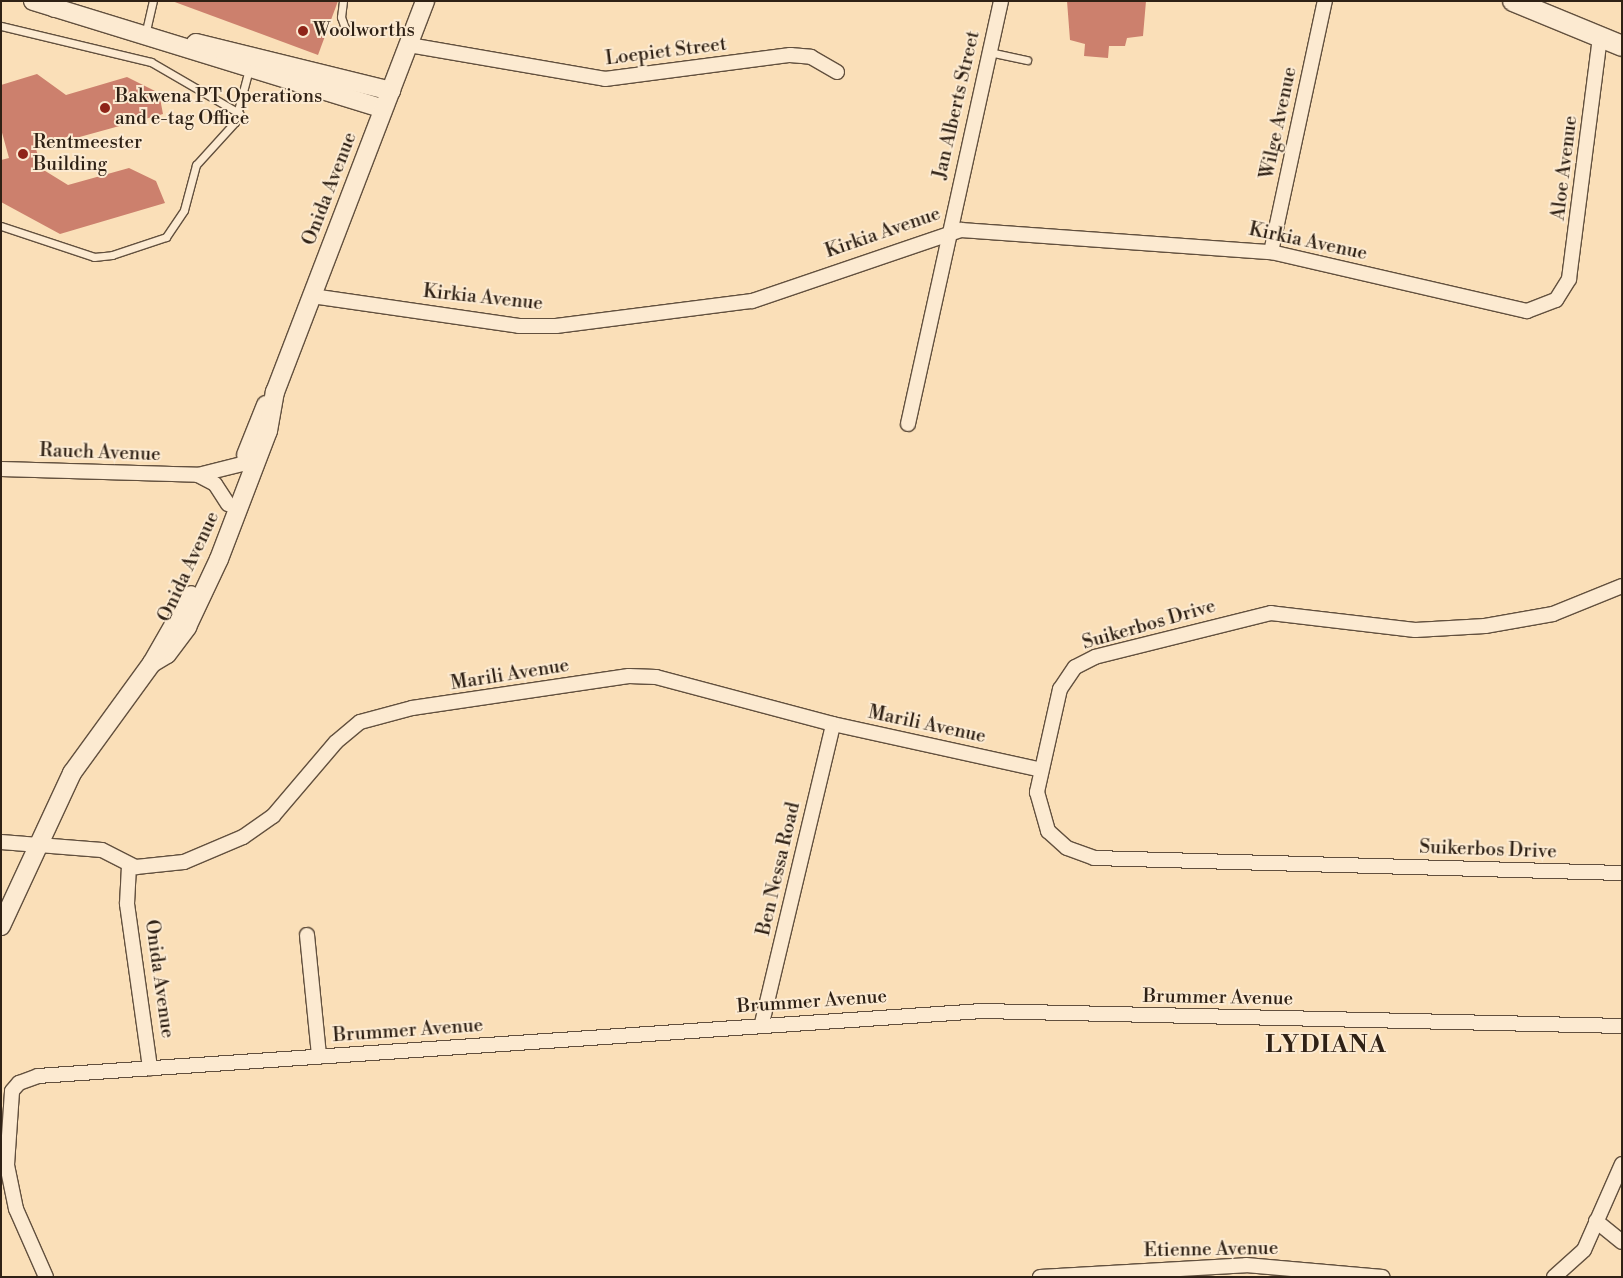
<!DOCTYPE html>
<html>
<head>
<meta charset="utf-8">
<style>
  body { margin:0 }
  #map { position:relative; width:1623px; height:1278px; overflow:hidden; background:#fadfb8; font-family:"Libre Bodoni",serif }
  div>[style] { position:absolute }
  .building>* { inset:0; background:#cc806d }
  .roads { filter:drop-shadow(1px 0 #62503e) drop-shadow(-1px 0 #62503e) drop-shadow(0 1px #62503e) drop-shadow(0 -1px #62503e) }
  .service>* { height:7px; margin:-3.5px; padding:0 3.5px; transform-origin:3.5px; border-radius:3.5px; background:#fcead1 }
  .minor>* { height:14px; margin:-7px; padding:0 7px; transform-origin:7px; border-radius:7px; background:#fcead1 }
  .tertiary>* { height:18px; margin:-9px; padding:0 9px; transform-origin:9px; border-radius:9px; background:#fcead1 }
  .secondary>* { height:20px; margin:-10px; padding:0 10px; transform-origin:10px; border-radius:10px; background:#fcead1 }
  .dots>* { width:14px; height:14px; translate:-50% -50%; box-sizing:border-box; border:2px solid #fcead1; border-radius:50% }
  span { translate:-50% -50%; white-space:nowrap; text-align:center; line-height:1.15; -webkit-text-stroke:4px #fcead1; paint-order:stroke }
  .poi-label { font-size:19px; color:#2f2115 }
  .left { translate:0 -50%; text-align:left }
  .street-label { font-size:19px; color:#2f2115 }
  .district-label { font-size:24px; color:#2f2115; font-weight:700; letter-spacing:1px }
  .frame { position:absolute; inset:0; border:2px solid #2f2115; pointer-events:none }
</style>
</head>
<body>
<div id="map">
  <div class="building">
    <div style="clip-path:polygon(172px 1px,338px 1px,318px 55px)"></div>
    <div style="clip-path:polygon(1067px 1px,1146px 1px,1143px 36px,1127px 38px,1125px 46px,1109px 46px,1108px 58px,1084px 56px,1085px 44px,1070px 40px)"></div>
    <div style="clip-path:polygon(37px 74px,66px 95px,127px 77px,159px 93px,163px 114px,36px 149px,42px 169px,68px 185px,129px 168px,156px 181px,165px 203px,60px 234px,1px 202px,1px 160px,9px 158px,1px 129px,1px 85px)"></div>
  </div>
  <div class="roads">
    <div class="service">
      <div style="left:343px;top:1px;width:16px;rotate:97deg"></div>
      <div style="left:341px;top:17px;width:12px;rotate:70deg"></div>
      <div style="left:1px;top:26px;width:154px;rotate:13.5deg"></div>
      <div style="left:151px;top:62px;width:102px;rotate:30.1deg"></div>
      <div style="left:145px;top:35px;width:35px;rotate:-77deg"></div>
      <div style="left:989px;top:52px;width:39px;rotate:12deg"></div>
      <div style="left:1px;top:226px;width:98px;rotate:18.4deg"></div>
      <div style="left:94px;top:257px;width:18px;rotate:-6deg"></div>
      <div style="left:112px;top:255px;width:57px;rotate:-18.4deg"></div>
      <div style="left:166px;top:237px;width:32px;rotate:-56deg"></div>
      <div style="left:184px;top:210px;width:47px;rotate:-75.1deg"></div>
      <div style="left:196px;top:165px;width:58px;rotate:-47.8deg"></div>
      <div style="left:235px;top:122px;width:55px;rotate:-75.2deg"></div>
    </div>
    <div class="minor">
      <div style="left:409px;top:45px;width:199px;rotate:9.8deg"></div>
      <div style="left:605px;top:79px;width:187px;rotate:-7.4deg"></div>
      <div style="left:790px;top:55px;width:21px;rotate:5deg"></div>
      <div style="left:811px;top:57px;width:30px;rotate:30deg"></div>
      <div style="left:1271px;top:252px;width:257px;rotate:-77.9deg"></div>
      <div style="left:312px;top:296px;width:209px;rotate:8.2deg"></div>
      <div style="left:519px;top:326px;width:37px"></div>
      <div style="left:556px;top:326px;width:198px;rotate:-7.3deg"></div>
      <div style="left:752px;top:301px;width:221px;rotate:-18.8deg"></div>
      <div style="left:961px;top:230px;width:311px;rotate:4.1deg"></div>
      <div style="left:1271px;top:252px;width:263px;rotate:13deg"></div>
      <div style="left:1527px;top:311px;width:31px;rotate:-21deg"></div>
      <div style="left:1556px;top:300px;width:25px;rotate:-58deg"></div>
      <div style="left:1569px;top:279px;width:244px;rotate:-82.7deg"></div>
      <div style="left:908px;top:424px;width:433px;rotate:-77.6deg"></div>
      <div style="left:1px;top:469px;width:197px;rotate:1.7deg"></div>
      <div style="left:198px;top:475px;width:19px;rotate:28deg"></div>
      <div style="left:215px;top:484px;width:24px;rotate:57deg"></div>
      <div style="left:198px;top:475px;width:45px;rotate:-14deg"></div>
      <div style="left:1622px;top:586px;width:74px;rotate:157.9deg"></div>
      <div style="left:1553px;top:614px;width:69px;rotate:170deg"></div>
      <div style="left:1485px;top:626px;width:70px;rotate:176.7deg"></div>
      <div style="left:1415px;top:630px;width:145px;rotate:-173.3deg"></div>
      <div style="left:1271px;top:613px;width:181px;rotate:166deg"></div>
      <div style="left:1095px;top:657px;width:22px;rotate:153deg"></div>
      <div style="left:1075px;top:667px;width:27px;rotate:124deg"></div>
      <div style="left:1060px;top:689px;width:106px;rotate:102.6deg"></div>
      <div style="left:1037px;top:792px;width:41px;rotate:74.2deg"></div>
      <div style="left:1048px;top:831px;width:25px;rotate:42deg"></div>
      <div style="left:1067px;top:848px;width:29px;rotate:20deg"></div>
      <div style="left:1094px;top:858px;width:528px;rotate:1.63deg"></div>
      <div style="left:1px;top:842px;width:101px;rotate:4.5deg"></div>
      <div style="left:102px;top:850px;width:38px;rotate:27deg"></div>
      <div style="left:136px;top:867px;width:48px;rotate:-5.9deg"></div>
      <div style="left:184px;top:862px;width:64px;rotate:-23deg"></div>
      <div style="left:243px;top:837px;width:37px;rotate:-35deg"></div>
      <div style="left:273px;top:816px;width:97px;rotate:-49.6deg"></div>
      <div style="left:336px;top:742px;width:31px;rotate:-40deg"></div>
      <div style="left:360px;top:722px;width:54px;rotate:-15.1deg"></div>
      <div style="left:412px;top:708px;width:219px;rotate:-8.4deg"></div>
      <div style="left:629px;top:676px;width:27px;rotate:2deg"></div>
      <div style="left:656px;top:677px;width:183px;rotate:14.9deg"></div>
      <div style="left:833px;top:724px;width:210px;rotate:12.4deg"></div>
      <div style="left:129px;top:866px;width:38px;rotate:93deg"></div>
      <div style="left:127px;top:904px;width:166px;rotate:82deg"></div>
      <div style="left:307px;top:935px;width:122px;rotate:84.3deg"></div>
      <div style="left:762px;top:1023px;width:307px;rotate:-76.6deg"></div>
      <div style="left:1596px;top:1221px;width:33px;rotate:39deg"></div>
      <div style="left:46px;top:1277px;width:74px;rotate:-113.8deg"></div>
      <div style="left:16px;top:1209px;width:45px;rotate:-101.6deg"></div>
      <div style="left:7px;top:1165px;width:74px;rotate:-86.1deg"></div>
      <div style="left:12px;top:1091px;width:11px;rotate:-49deg"></div>
      <div style="left:19px;top:1083px;width:20px;rotate:-20deg"></div>
      <div style="left:38px;top:1076px;width:946px;rotate:-3.94deg"></div>
      <div style="left:982px;top:1011px;width:640px;rotate:1.34deg"></div>
      <div style="left:1040px;top:1277px;width:206px;rotate:-3.3deg"></div>
      <div style="left:1246px;top:1265px;width:137px;rotate:5deg"></div>
      <div style="left:1554px;top:1277px;width:40px;rotate:-42deg"></div>
      <div style="left:1584px;top:1250px;width:94px;rotate:-66.2deg"></div>
    </div>
    <div class="tertiary">
      <div style="left:33px;top:1px;width:366px;rotate:17.1deg"></div>
      <div style="left:196px;top:43px;width:201px;rotate:13.8deg"></div>
      <div style="left:246px;top:455px;width:54px;rotate:-68.2deg"></div>
      <div style="left:152px;top:663px;width:17px;rotate:-31deg"></div>
      <div style="left:167px;top:654px;width:34px;rotate:-53deg"></div>
      <div style="left:187px;top:627px;width:75px;rotate:-64.8deg"></div>
      <div style="left:219px;top:559px;width:137px;rotate:-69.1deg"></div>
      <div style="left:268px;top:431px;width:40px;rotate:-80deg"></div>
      <div style="left:275px;top:392px;width:419px;rotate:-69deg"></div>
      <div style="left:1px;top:926px;width:169px;rotate:-65.1deg"></div>
      <div style="left:72px;top:773px;width:136px;rotate:-54deg"></div>
      <div style="left:152px;top:663px;width:78px;rotate:-60.2deg"></div>
    </div>
    <div class="secondary">
      <div style="left:47px;top:1px;width:10px;rotate:37deg"></div>
      <div style="left:1513px;top:1px;width:118px;rotate:22.4deg"></div>
    </div>
  </div>
  <div class="dots">
    <div style="left:303px;top:31px;background:#8f2418"></div>
    <div style="left:105px;top:108px;background:#8f2418"></div>
    <div style="left:23px;top:154px;background:#8f2418"></div>
  </div>
  <div class="poi-label">
    <span class="left" style="left:313px;top:31px">Woolworths</span>
    <span class="left" style="left:115px;top:108px">Bakwena PT Operations<br>and e-tag Office</span>
    <span class="left" style="left:33px;top:154px">Rentmeester<br>Building</span>
  </div>
  <div class="street-label">
    <span style="left:666px;top:52px;rotate:-7deg">Loepiet Street</span>
    <span style="left:957px;top:105px;rotate:-77deg">Jan Alberts Street</span>
    <span style="left:1279px;top:123px;rotate:-78deg">Wilge Avenue</span>
    <span style="left:1565px;top:168px;rotate:-83deg">Aloe Avenue</span>
    <span style="left:330px;top:189px;rotate:-69deg">Onida Avenue</span>
    <span style="left:883px;top:233px;rotate:-19deg">Kirkia Avenue</span>
    <span style="left:1308px;top:242px;rotate:12deg">Kirkia Avenue</span>
    <span style="left:483px;top:298px;rotate:6deg">Kirkia Avenue</span>
    <span style="left:100px;top:453px;rotate:2deg">Rauch Avenue</span>
    <span style="left:189px;top:567px;rotate:-65deg">Onida Avenue</span>
    <span style="left:1149px;top:625px;rotate:-16deg">Suikerbos Drive</span>
    <span style="left:510px;top:675px;rotate:-9deg">Marili Avenue</span>
    <span style="left:927px;top:725px;rotate:12deg">Marili Avenue</span>
    <span style="left:1488px;top:850px;rotate:2deg">Suikerbos Drive</span>
    <span style="left:779px;top:869px;rotate:-77deg">Ben Nessa Road</span>
    <span style="left:159px;top:979px;rotate:82deg">Onida Avenue</span>
    <span style="left:1218px;top:998px;rotate:1deg">Brummer Avenue</span>
    <span style="left:812px;top:1002px;rotate:-4deg">Brummer Avenue</span>
    <span style="left:408px;top:1031px;rotate:-4deg">Brummer Avenue</span>
    <span style="left:1211px;top:1250px;rotate:-1deg">Etienne Avenue</span>
  </div>
  <div class="district-label">
    <span style="left:1326px;top:1046px">LYDIANA</span>
  </div>
  <div class="frame"></div>
</div>
</body>
</html>
